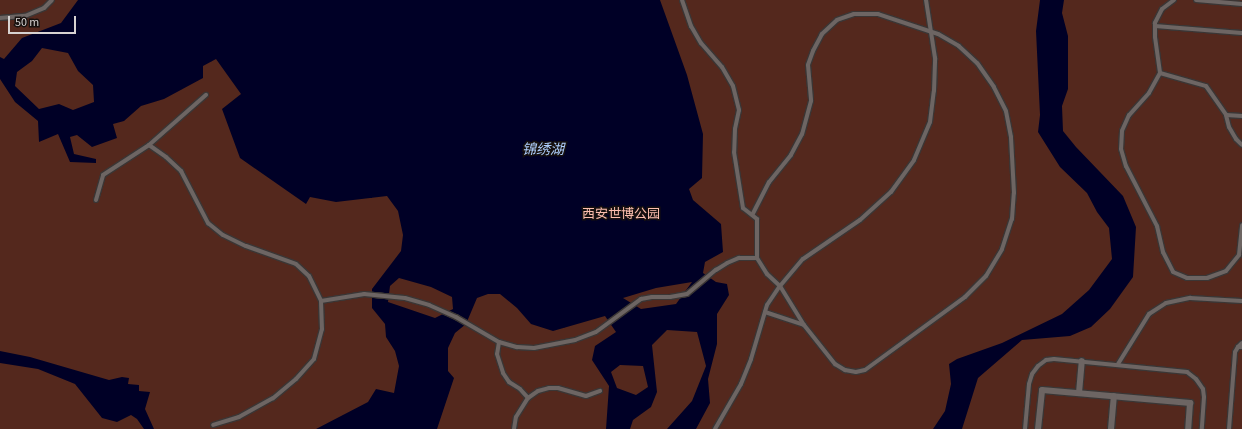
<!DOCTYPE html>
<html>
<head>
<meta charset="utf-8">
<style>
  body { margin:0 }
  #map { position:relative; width:1242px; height:429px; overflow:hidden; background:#201918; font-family:"Source Sans 3","Noto Sans SC",sans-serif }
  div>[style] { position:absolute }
  .green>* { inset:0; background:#54281d; transform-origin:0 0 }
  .water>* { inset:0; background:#000026 }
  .roads { filter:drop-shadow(1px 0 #3b3635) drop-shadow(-1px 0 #3b3635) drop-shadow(0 1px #3b3635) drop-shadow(0 -1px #3b3635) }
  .service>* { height:4px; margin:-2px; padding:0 2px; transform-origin:2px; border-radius:2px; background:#6d6563 }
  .pedestrian>* { height:6px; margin:-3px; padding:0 3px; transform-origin:3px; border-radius:3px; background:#6d6563 }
  span { translate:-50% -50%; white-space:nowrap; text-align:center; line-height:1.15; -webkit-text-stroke:3px #17110f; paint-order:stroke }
  .park-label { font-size:13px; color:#fcbeaf }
  .water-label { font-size:14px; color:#aecefd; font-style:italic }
  .scale { position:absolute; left:8px; top:16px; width:68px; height:18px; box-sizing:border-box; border:2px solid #d7d2d1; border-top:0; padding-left:5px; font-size:12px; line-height:14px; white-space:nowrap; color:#d7d2d1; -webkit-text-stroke:3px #17110f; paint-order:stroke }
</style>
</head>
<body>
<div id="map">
  <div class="green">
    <div style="left:0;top:0;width:1242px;height:429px"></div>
  </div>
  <div class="water">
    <div style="clip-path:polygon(evenodd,78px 0,660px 0,687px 75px,703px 134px,702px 178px,689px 189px,693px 200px,721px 224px,723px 252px,705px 262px,703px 273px,716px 282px,727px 284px,729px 295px,717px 314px,717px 344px,708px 379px,710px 403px,696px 429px,667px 429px,692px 401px,706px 366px,697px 332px,667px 330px,652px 345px,657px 392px,651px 407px,633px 420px,630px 429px,606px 429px,609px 386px,592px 360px,595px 346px,616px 332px,605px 316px,553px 331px,531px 324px,517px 308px,500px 294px,488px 294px,477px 298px,466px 324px,455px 333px,448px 348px,448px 371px,454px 378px,437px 429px,316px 429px,368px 402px,376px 389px,394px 393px,399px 366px,395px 351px,386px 337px,385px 324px,372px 308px,372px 289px,401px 251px,403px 235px,398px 211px,387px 196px,336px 202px,310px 197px,306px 204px,240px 158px,222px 109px,241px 94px,216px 59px,203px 66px,203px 78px,164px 99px,141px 106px,124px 121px,113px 124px,117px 138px,92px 147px,77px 135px,70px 137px,74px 154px,96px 159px,96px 163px,70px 162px,58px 134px,39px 142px,38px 121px,15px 102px,0 79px,0 57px,4px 59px,22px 38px,61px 23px,78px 0,42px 48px,68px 53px,78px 71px,93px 85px,94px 102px,73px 110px,59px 104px,39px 109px,15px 86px,17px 72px,32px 61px,42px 48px,78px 0,399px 278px,431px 287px,452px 297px,453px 309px,435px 318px,388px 302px,390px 286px,399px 278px,78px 0,692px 282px,676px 304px,641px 309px,623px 298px,656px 288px,692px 282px,78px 0,620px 365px,643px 366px,648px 387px,636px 395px,617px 388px,611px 372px,620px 365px)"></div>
    <div style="clip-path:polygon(1040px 0,1064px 0,1062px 13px,1068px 36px,1068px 89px,1062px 106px,1063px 131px,1076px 147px,1123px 196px,1136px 227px,1133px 277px,1110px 309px,1091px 327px,1070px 336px,1022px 340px,978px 378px,962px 429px,933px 429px,945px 411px,951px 384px,949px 364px,957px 359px,1002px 343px,1062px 314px,1089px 290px,1112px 259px,1109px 228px,1097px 212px,1087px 193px,1060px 167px,1038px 132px,1040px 115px,1036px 31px)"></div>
    <div style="clip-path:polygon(0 351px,30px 357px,109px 380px,122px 377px,129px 378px,128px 384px,139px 385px,139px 391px,150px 392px,145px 409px,154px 429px,144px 429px,137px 419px,131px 415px,117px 422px,102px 418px,75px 384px,38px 369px,0 363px)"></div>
  </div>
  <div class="roads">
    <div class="service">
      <div style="left:682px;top:0;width:28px;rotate:71deg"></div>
      <div style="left:691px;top:26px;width:20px;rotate:60deg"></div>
      <div style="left:701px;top:43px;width:32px;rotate:49deg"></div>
      <div style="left:722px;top:67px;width:22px;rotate:60deg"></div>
      <div style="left:733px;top:86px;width:25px;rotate:76deg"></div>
      <div style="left:739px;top:110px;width:19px;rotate:102deg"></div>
      <div style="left:735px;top:129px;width:23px;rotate:92deg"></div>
      <div style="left:734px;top:152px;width:57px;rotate:80.9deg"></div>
      <div style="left:743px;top:208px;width:18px;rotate:38deg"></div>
      <div style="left:757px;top:219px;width:39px;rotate:90deg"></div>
      <div style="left:1174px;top:0;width:15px;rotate:143deg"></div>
      <div style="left:1162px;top:9px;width:16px;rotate:117deg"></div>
      <div style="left:1155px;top:23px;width:14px;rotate:90deg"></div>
      <div style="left:1155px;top:37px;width:36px;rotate:82deg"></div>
      <div style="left:1160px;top:73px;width:23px;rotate:119deg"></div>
      <div style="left:1149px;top:93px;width:30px;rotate:132deg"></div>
      <div style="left:1129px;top:115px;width:17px;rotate:114deg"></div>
      <div style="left:1122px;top:131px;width:18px;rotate:93deg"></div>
      <div style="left:1121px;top:149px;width:18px;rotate:74deg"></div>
      <div style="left:1126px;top:166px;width:68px;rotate:62.7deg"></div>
      <div style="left:1157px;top:226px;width:27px;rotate:77deg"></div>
      <div style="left:1163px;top:252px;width:22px;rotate:63deg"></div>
      <div style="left:1173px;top:272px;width:15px;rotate:23deg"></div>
      <div style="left:1187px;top:278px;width:20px"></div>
      <div style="left:1207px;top:278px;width:20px;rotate:-20deg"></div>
      <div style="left:1226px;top:271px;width:21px;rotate:-51deg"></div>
      <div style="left:1239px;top:255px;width:30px;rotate:-84deg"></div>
      <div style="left:1196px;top:0;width:46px;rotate:5deg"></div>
      <div style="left:0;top:18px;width:25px;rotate:-5deg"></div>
      <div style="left:25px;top:16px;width:21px;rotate:-23deg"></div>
      <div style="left:44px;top:8px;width:11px;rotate:-45deg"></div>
      <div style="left:1155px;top:26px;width:87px;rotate:4.6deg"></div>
      <div style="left:1160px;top:73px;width:48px;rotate:15.8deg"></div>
      <div style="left:1206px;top:86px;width:35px;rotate:55deg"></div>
      <div style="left:1226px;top:115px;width:12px;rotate:76deg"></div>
      <div style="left:1229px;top:127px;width:14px;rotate:60deg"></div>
      <div style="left:1236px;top:139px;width:8px;rotate:45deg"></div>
      <div style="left:1226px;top:115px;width:16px;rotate:4deg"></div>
      <div style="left:149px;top:145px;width:21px;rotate:35deg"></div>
      <div style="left:166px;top:157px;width:21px;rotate:43deg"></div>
      <div style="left:181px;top:171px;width:59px;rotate:62.6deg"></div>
      <div style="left:208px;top:223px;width:19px;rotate:39deg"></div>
      <div style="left:223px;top:235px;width:25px;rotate:26deg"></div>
      <div style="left:246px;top:246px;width:53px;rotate:19.8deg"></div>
      <div style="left:296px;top:264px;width:18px;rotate:43deg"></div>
      <div style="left:309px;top:276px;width:28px;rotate:64deg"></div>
      <div style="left:321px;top:301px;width:28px;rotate:88deg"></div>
      <div style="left:322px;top:329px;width:31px;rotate:105deg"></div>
      <div style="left:314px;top:359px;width:27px;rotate:132deg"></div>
      <div style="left:296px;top:379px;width:30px;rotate:140deg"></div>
      <div style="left:273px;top:398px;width:39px;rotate:151deg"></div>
      <div style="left:239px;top:417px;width:27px;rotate:163deg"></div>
      <div style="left:96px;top:200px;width:26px;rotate:-74deg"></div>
      <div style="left:103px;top:175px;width:55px;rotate:-33.1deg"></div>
      <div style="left:149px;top:145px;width:76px;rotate:-41.3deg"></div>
      <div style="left:321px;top:301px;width:44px;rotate:-9.2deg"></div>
      <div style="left:364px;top:294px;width:41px;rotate:5.6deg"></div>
      <div style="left:405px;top:298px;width:25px;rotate:16deg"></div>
      <div style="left:429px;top:305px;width:30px;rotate:24deg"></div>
      <div style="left:456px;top:317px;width:50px;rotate:30.2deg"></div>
      <div style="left:499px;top:342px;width:19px;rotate:16deg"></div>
      <div style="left:517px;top:347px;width:17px;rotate:3deg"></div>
      <div style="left:534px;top:348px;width:42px;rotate:-11deg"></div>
      <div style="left:575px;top:340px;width:22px;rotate:-21deg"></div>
      <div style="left:596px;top:332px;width:56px;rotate:-36.3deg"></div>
      <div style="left:641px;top:299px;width:11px;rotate:-10deg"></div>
      <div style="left:652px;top:297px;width:18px"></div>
      <div style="left:670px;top:297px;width:17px;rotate:-10deg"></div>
      <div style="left:687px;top:294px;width:38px;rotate:-40deg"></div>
      <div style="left:716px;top:270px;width:13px;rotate:-32deg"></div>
      <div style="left:727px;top:263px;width:13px;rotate:-23deg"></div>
      <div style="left:739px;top:258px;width:18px"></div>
      <div style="left:757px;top:258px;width:19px;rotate:58deg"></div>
      <div style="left:767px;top:274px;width:18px;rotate:43deg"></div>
      <div style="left:780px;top:286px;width:46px;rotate:58.4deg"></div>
      <div style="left:804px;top:325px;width:50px;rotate:51.5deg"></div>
      <div style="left:835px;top:364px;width:12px;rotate:31deg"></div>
      <div style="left:845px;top:370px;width:11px;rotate:10deg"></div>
      <div style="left:856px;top:372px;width:9px;rotate:-13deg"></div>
      <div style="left:865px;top:370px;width:124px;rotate:-36.1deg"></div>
      <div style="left:965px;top:297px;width:30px;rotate:-45deg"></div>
      <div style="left:986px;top:276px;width:31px;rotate:-59deg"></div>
      <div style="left:1002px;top:249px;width:32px;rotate:-72deg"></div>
      <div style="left:1012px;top:219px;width:26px;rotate:-86deg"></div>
      <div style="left:1014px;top:193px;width:56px;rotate:-93.1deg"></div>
      <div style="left:1011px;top:137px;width:26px;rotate:-101deg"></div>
      <div style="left:1006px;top:111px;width:27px;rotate:-117deg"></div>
      <div style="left:994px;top:87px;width:29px;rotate:-125deg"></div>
      <div style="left:977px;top:63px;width:25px;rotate:-137deg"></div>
      <div style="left:959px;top:46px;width:24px;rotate:-150deg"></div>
      <div style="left:938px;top:34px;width:63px;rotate:-161.6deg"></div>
      <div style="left:878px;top:14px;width:24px;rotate:180deg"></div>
      <div style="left:854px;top:14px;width:18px;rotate:161deg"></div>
      <div style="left:837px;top:20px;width:21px;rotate:137deg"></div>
      <div style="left:822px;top:34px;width:19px;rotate:118deg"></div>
      <div style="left:813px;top:51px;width:15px;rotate:110deg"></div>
      <div style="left:808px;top:65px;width:36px;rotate:85deg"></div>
      <div style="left:811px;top:101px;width:34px;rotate:105deg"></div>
      <div style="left:802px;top:134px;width:24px;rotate:118deg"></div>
      <div style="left:791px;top:155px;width:35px;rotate:129deg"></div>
      <div style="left:769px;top:182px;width:37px;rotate:117deg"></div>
      <div style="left:765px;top:312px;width:41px;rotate:18.4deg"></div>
      <div style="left:499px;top:342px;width:12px;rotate:99deg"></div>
      <div style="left:497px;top:354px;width:20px;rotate:72deg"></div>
      <div style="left:503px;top:373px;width:11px;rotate:56deg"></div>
      <div style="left:509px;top:382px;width:13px;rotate:32deg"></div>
      <div style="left:520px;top:389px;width:12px;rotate:48deg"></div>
      <div style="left:1242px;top:343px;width:6px;rotate:135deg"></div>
      <div style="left:1238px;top:347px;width:4px"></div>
      <div style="left:1118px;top:364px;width:59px;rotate:-58.2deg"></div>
      <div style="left:1149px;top:314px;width:20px;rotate:-33deg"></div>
      <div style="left:1166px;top:303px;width:25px;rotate:-12deg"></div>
      <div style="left:1190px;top:298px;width:52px;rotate:3.3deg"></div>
      <div style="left:514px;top:429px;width:12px;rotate:-81deg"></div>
      <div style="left:516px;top:417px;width:22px;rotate:-58deg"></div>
      <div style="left:528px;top:398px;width:12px;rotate:-35deg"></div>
      <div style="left:538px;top:391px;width:11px;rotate:-15deg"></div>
      <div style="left:549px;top:388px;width:9px"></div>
      <div style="left:558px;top:388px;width:29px;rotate:16deg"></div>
      <div style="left:586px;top:396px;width:15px;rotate:-20deg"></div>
      <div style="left:715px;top:429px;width:52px;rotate:-60deg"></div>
      <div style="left:741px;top:384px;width:27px;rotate:-68deg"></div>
      <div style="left:751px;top:359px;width:56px;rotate:-73.5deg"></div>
      <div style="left:767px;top:305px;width:23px;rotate:-56deg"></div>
      <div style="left:780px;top:286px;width:35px;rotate:-50deg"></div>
      <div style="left:803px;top:259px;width:69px;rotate:-34.4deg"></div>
      <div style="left:860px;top:220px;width:42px;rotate:-42.1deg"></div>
      <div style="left:891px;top:192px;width:39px;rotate:-54deg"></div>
      <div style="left:914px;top:160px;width:41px;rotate:-67.2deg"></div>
      <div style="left:930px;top:122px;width:31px;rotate:-83deg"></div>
      <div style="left:934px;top:91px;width:33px;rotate:-88deg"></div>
      <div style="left:935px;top:58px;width:59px;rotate:-98.8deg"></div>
      <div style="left:1025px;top:429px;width:45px;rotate:-84.9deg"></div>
      <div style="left:1029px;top:384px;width:10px;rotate:-73deg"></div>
      <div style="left:1032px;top:374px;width:10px;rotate:-53deg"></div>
      <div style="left:1038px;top:366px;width:10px;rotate:-37deg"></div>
      <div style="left:1046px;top:360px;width:8px;rotate:-7deg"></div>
      <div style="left:1054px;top:359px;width:134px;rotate:5.6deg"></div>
      <div style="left:1187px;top:372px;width:11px;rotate:38deg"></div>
      <div style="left:1196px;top:379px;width:12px;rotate:55deg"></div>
      <div style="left:1203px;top:389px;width:8px;rotate:83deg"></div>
      <div style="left:1204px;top:397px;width:32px;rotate:94deg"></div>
      <div style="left:1229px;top:429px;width:77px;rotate:-85.5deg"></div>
      <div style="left:1235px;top:352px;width:6px;rotate:-59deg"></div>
    </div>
    <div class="pedestrian">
      <div style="left:1079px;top:393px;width:32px;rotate:-85deg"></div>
      <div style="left:1038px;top:429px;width:39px;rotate:-84deg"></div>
      <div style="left:1042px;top:390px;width:149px;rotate:5deg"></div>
      <div style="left:1190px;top:403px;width:26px;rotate:94deg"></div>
      <div style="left:1111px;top:429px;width:33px;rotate:-85deg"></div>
    </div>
  </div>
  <div class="park-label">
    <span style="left:621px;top:214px">西安世博公园</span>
  </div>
  <div class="water-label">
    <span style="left:543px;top:150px">锦绣湖</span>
  </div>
  <div class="scale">50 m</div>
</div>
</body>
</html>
